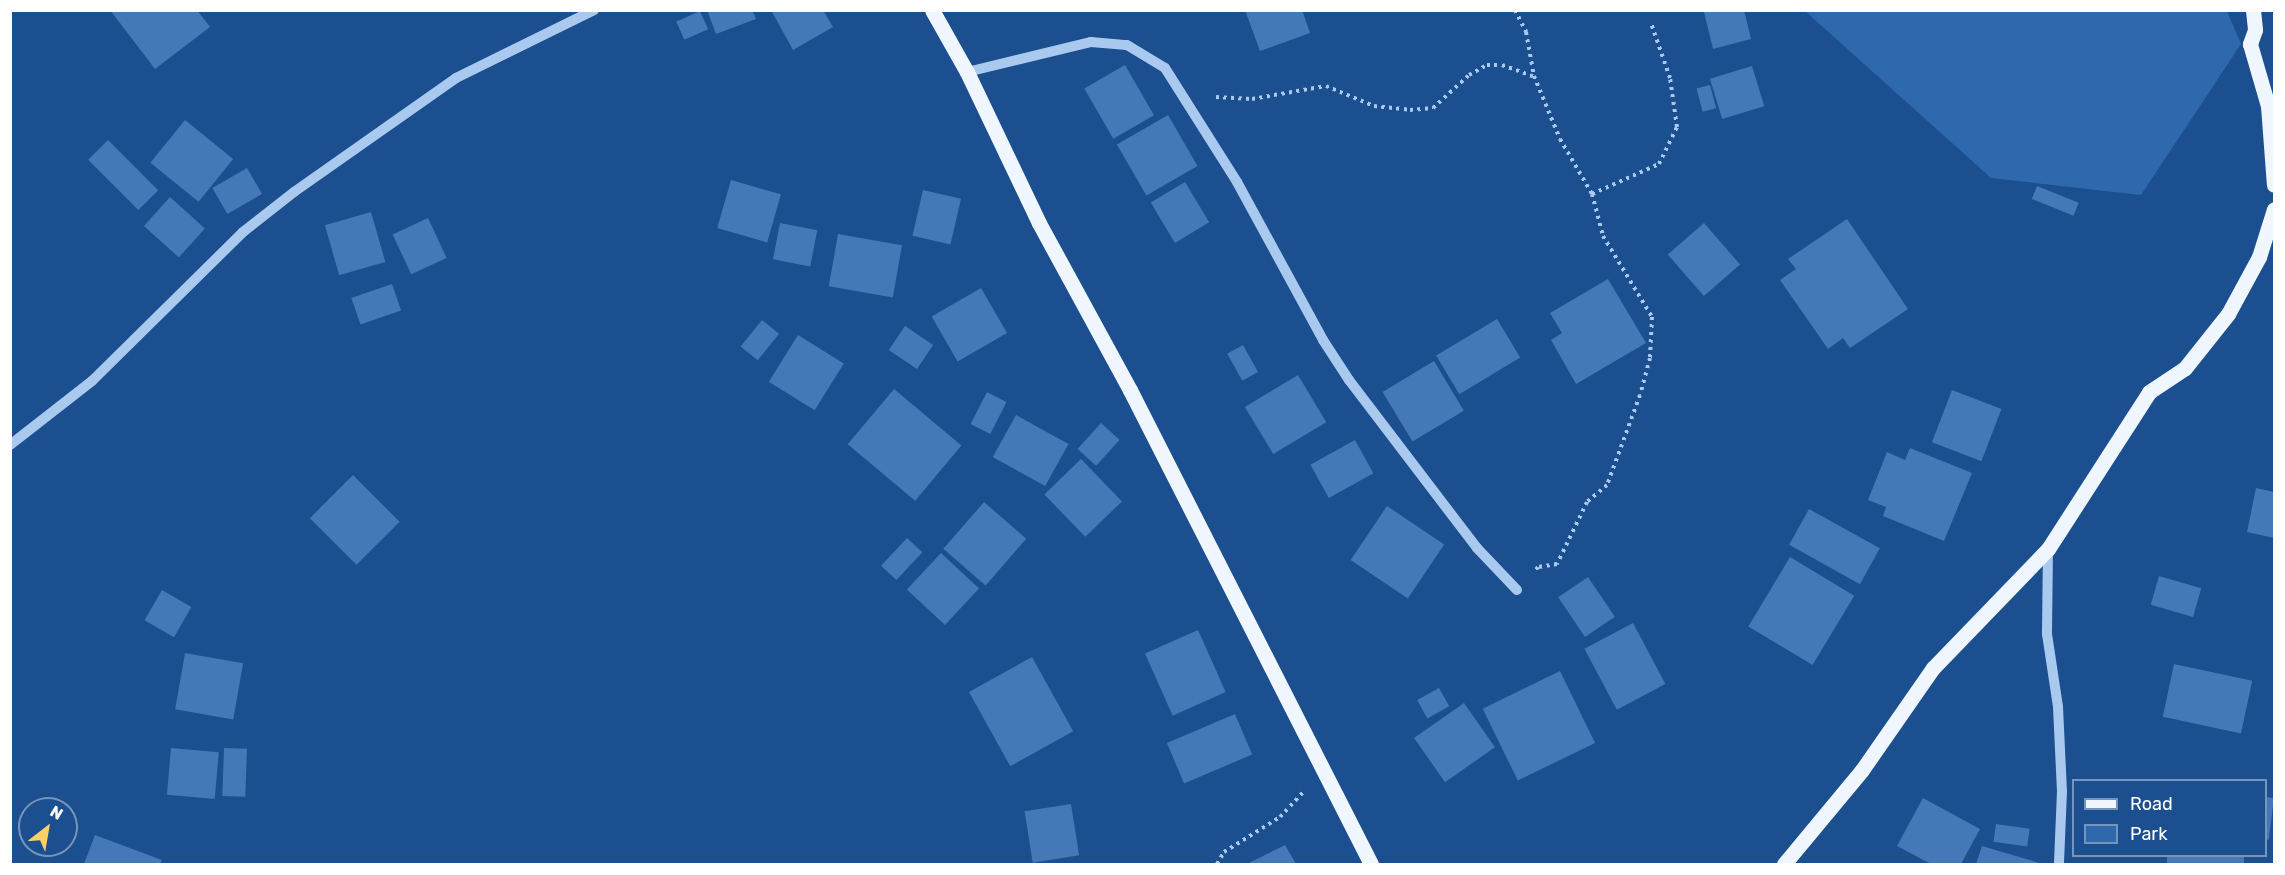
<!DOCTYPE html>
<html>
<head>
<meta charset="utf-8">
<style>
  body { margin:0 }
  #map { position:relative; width:2285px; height:875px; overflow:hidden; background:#1b4f8f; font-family:Rubik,sans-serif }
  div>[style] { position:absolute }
  .green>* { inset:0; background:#2e69ad }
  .building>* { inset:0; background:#4478b7; transform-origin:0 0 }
  .path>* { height:4px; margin-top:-2px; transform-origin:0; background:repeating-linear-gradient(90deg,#a9c9ee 0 3px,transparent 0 7.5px) }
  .minor>* { height:10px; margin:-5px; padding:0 5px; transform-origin:5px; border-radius:5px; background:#a9c9ee }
  .major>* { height:15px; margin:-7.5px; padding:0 7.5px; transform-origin:7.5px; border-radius:7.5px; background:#f0f6ff }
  span { translate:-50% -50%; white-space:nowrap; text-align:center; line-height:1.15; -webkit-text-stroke:4.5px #1b4f8f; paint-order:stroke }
  .frame { position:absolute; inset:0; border:12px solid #fff; pointer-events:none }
  .legend { position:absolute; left:2072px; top:779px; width:195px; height:78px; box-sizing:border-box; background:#1b4f8f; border:2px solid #7695bc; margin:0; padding:8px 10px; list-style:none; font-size:18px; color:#fff }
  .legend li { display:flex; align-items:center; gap:12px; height:30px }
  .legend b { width:30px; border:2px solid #7695bc }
  .north { position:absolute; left:18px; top:797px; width:60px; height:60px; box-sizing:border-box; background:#1b4f8f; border:2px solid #7695bc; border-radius:50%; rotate:31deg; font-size:16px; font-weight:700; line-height:24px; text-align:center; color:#fff }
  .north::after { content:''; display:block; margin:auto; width:21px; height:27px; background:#ffd166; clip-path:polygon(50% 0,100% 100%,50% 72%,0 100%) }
</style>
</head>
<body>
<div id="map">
  <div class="green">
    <div style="clip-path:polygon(1805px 11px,2227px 11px,2241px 44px,2141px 195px,1991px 178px)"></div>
  </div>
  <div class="building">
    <div style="clip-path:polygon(110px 10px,197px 10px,210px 27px,155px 69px)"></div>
    <div style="clip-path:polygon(707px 10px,752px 10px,756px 19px,716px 34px)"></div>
    <div style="clip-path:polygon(771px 10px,823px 10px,833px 27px,793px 50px)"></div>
    <div style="clip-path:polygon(1245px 10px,1302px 10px,1310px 33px,1260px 51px)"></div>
    <div style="clip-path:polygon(1744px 10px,1751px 39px,1713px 49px,1704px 12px)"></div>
    <div style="left:700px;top:11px;width:20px;height:26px;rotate:66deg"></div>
    <div style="left:1125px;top:65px;width:58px;height:47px;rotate:60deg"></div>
    <div style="left:1752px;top:66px;width:42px;height:44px;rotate:73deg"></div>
    <div style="left:1710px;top:85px;width:24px;height:14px;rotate:75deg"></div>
    <div style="left:1168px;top:115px;width:59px;height:59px;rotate:60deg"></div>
    <div style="left:185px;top:120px;width:62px;height:55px;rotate:39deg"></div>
    <div style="left:108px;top:140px;width:71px;height:28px;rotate:45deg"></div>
    <div style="left:247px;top:168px;width:30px;height:40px;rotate:60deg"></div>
    <div style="left:731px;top:180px;width:52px;height:50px;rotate:16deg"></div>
    <div style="left:1185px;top:182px;width:47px;height:40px;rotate:59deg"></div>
    <div style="left:2037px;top:186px;width:45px;height:14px;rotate:22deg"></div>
    <div style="left:923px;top:190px;width:39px;height:47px;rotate:13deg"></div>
    <div style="left:170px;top:197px;width:47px;height:39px;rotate:42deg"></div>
    <div style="left:371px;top:212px;width:52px;height:48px;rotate:74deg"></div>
    <div style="left:428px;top:218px;width:44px;height:39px;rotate:65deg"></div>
    <div style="clip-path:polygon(1847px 219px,1908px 309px,1850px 348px,1843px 338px,1828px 349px,1780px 280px,1796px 269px,1788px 259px)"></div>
    <div style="left:780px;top:223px;width:38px;height:37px;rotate:11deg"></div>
    <div style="left:1704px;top:223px;width:55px;height:48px;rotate:49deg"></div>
    <div style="left:838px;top:234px;width:65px;height:53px;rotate:10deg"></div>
    <div style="clip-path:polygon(1608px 279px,1646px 343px,1576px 384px,1551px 340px,1562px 333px,1550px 313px)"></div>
    <div style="left:392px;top:284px;width:28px;height:43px;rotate:71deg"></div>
    <div style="left:981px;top:288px;width:52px;height:57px;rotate:60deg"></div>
    <div style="left:1497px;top:319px;width:45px;height:71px;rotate:59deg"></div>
    <div style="left:762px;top:320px;width:22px;height:34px;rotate:39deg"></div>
    <div style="left:905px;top:326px;width:34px;height:29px;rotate:34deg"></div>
    <div style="left:798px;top:335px;width:54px;height:55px;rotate:32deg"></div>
    <div style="left:1243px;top:345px;width:31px;height:18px;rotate:61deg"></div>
    <div style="left:1434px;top:361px;width:58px;height:60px;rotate:59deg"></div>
    <div style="left:1298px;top:375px;width:55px;height:62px;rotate:59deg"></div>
    <div style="left:894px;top:389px;width:88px;height:72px;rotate:40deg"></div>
    <div style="left:1952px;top:390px;width:53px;height:56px;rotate:21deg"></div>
    <div style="left:987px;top:392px;width:22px;height:36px;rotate:27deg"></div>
    <div style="left:1016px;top:415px;width:60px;height:48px;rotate:29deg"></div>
    <div style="left:1101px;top:423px;width:25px;height:35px;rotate:42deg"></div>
    <div style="left:1355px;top:440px;width:38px;height:51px;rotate:61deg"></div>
    <div style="clip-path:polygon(1910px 448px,1972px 473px,1944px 541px,1883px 516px,1886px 507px,1868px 500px,1887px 452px,1905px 460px)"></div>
    <div style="left:1081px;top:459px;width:59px;height:51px;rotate:46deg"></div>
    <div style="left:353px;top:475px;width:66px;height:61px;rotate:45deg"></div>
    <div style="clip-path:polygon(2256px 488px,2274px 492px,2274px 538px,2247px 532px)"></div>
    <div style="left:984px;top:502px;width:56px;height:62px;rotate:41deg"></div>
    <div style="left:1387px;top:506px;width:69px;height:65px;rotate:34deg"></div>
    <div style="left:1809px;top:509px;width:81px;height:41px;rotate:29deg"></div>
    <div style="left:907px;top:538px;width:21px;height:38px;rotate:43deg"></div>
    <div style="left:941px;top:553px;width:52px;height:50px;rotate:43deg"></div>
    <div style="left:1790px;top:557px;width:75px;height:81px;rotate:31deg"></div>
    <div style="left:2159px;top:576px;width:44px;height:30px;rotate:16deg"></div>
    <div style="left:1588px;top:577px;width:48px;height:36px;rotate:56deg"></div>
    <div style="left:162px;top:590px;width:34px;height:35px;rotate:30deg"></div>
    <div style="left:1633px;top:623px;width:69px;height:55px;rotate:62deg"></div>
    <div style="left:1198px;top:630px;width:68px;height:58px;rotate:66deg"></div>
    <div style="left:185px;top:653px;width:59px;height:57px;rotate:10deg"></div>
    <div style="left:1032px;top:657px;width:85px;height:72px;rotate:61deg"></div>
    <div style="left:2174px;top:664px;width:80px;height:54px;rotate:12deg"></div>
    <div style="left:1560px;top:671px;width:80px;height:86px;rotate:64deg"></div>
    <div style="left:1439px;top:688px;width:21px;height:25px;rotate:61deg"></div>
    <div style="left:1464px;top:703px;width:54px;height:61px;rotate:55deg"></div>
    <div style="left:1235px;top:714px;width:44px;height:74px;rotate:67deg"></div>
    <div style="left:171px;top:748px;width:48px;height:47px;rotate:5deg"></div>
    <div style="left:224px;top:748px;width:23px;height:48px;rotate:2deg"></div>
    <div style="left:2266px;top:797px;width:8px;height:42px;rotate:7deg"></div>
    <div style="clip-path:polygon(1923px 798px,1980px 829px,1961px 864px,1931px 864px,1897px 846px)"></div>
    <div style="left:1071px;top:804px;width:52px;height:47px;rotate:81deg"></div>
    <div style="left:1996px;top:824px;width:34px;height:18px;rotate:8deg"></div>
    <div style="clip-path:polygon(95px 835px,162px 860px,160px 864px,84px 864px)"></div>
    <div style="clip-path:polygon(1285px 845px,1296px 864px,1247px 864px)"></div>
    <div style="clip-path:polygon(1982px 846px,2043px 864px,1976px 864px)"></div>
    <div style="left:2167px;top:856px;width:77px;height:8px"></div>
  </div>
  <div class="path">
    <div style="left:1515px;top:10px;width:25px;rotate:63deg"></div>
    <div style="left:1526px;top:32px;width:45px;rotate:79.7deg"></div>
    <div style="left:1534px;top:76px;width:68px;rotate:67.6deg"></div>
    <div style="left:1560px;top:139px;width:64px;rotate:59.8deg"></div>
    <div style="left:1592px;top:194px;width:43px;rotate:75.3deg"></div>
    <div style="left:1603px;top:236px;width:95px;rotate:58.8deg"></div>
    <div style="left:1652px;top:317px;width:41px;rotate:92.8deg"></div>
    <div style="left:1650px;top:358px;width:38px;rotate:105deg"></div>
    <div style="left:1640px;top:395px;width:96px;rotate:110.1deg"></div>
    <div style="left:1607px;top:485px;width:26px;rotate:140deg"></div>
    <div style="left:1587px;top:502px;width:69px;rotate:115.8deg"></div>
    <div style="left:1557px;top:564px;width:19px;rotate:171deg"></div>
    <div style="left:1538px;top:567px;width:6px;rotate:129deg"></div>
    <div style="left:1216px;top:97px;width:36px;rotate:3deg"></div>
    <div style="left:1252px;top:99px;width:75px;rotate:-10deg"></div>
    <div style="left:1326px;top:86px;width:52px;rotate:22.6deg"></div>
    <div style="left:1374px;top:106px;width:36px;rotate:6deg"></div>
    <div style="left:1410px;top:110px;width:23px;rotate:-5deg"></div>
    <div style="left:1433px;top:108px;width:49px;rotate:-42.5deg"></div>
    <div style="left:1469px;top:75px;width:21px;rotate:-29deg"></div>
    <div style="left:1487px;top:65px;width:15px"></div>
    <div style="left:1502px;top:65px;width:33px;rotate:20deg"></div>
    <div style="left:1592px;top:194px;width:73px;rotate:-24.1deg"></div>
    <div style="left:1659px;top:164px;width:41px;rotate:-64.1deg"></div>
    <div style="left:1677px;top:127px;width:49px;rotate:-98.1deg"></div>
    <div style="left:1670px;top:78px;width:58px;rotate:-109.1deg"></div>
    <div style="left:1217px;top:864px;width:14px;rotate:-60deg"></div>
    <div style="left:1224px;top:852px;width:66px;rotate:-32deg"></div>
    <div style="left:1280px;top:817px;width:33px;rotate:-47deg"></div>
  </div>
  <div class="minor">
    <div style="left:967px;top:72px;width:128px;rotate:-13.6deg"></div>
    <div style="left:1091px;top:42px;width:36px;rotate:5deg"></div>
    <div style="left:1127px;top:45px;width:44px;rotate:31.2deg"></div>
    <div style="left:1165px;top:68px;width:135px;rotate:57.7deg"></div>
    <div style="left:1237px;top:182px;width:180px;rotate:61.4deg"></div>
    <div style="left:1323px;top:340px;width:48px;rotate:57deg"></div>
    <div style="left:1349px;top:380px;width:211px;rotate:52.7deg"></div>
    <div style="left:1477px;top:548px;width:58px;rotate:46.4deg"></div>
    <div style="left:10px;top:445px;width:104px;rotate:-38deg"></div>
    <div style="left:92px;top:381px;width:212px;rotate:-44.6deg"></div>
    <div style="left:243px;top:232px;width:65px;rotate:-38.1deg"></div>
    <div style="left:294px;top:192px;width:198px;rotate:-35.1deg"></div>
    <div style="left:456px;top:78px;width:154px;rotate:-26.2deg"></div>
    <div style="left:2048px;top:549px;width:85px;rotate:90.7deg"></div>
    <div style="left:2047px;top:634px;width:74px;rotate:81.4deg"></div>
    <div style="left:2058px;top:707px;width:84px;rotate:87.3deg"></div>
    <div style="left:2062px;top:791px;width:73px;rotate:92.4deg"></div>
  </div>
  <div class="major">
    <div style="left:932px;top:10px;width:71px;rotate:60.6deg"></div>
    <div style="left:967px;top:72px;width:167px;rotate:64.5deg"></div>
    <div style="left:1039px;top:223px;width:190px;rotate:61.4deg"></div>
    <div style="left:1130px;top:390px;width:532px;rotate:63.05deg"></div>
    <div style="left:2253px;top:10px;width:20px;rotate:84deg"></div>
    <div style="left:2255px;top:30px;width:15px;rotate:110deg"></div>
    <div style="left:2250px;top:44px;width:65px;rotate:73.8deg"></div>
    <div style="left:2268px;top:106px;width:79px;rotate:85.7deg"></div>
    <div style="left:1784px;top:864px;width:122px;rotate:-50.3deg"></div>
    <div style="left:1862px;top:770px;width:124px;rotate:-55.2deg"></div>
    <div style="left:1933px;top:668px;width:165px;rotate:-46deg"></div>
    <div style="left:2048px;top:549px;width:187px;rotate:-57.2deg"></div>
    <div style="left:2149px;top:392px;width:43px;rotate:-33.7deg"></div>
    <div style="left:2185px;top:368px;width:69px;rotate:-51.5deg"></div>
    <div style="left:2228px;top:314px;width:65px;rotate:-61.5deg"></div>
    <div style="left:2259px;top:257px;width:50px;rotate:-72.6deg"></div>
  </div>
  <div class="frame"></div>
  <ul class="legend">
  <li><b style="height:8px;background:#f0f6ff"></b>Road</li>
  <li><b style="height:16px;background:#2e69ad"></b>Park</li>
  </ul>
  <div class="north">N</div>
</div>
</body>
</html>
